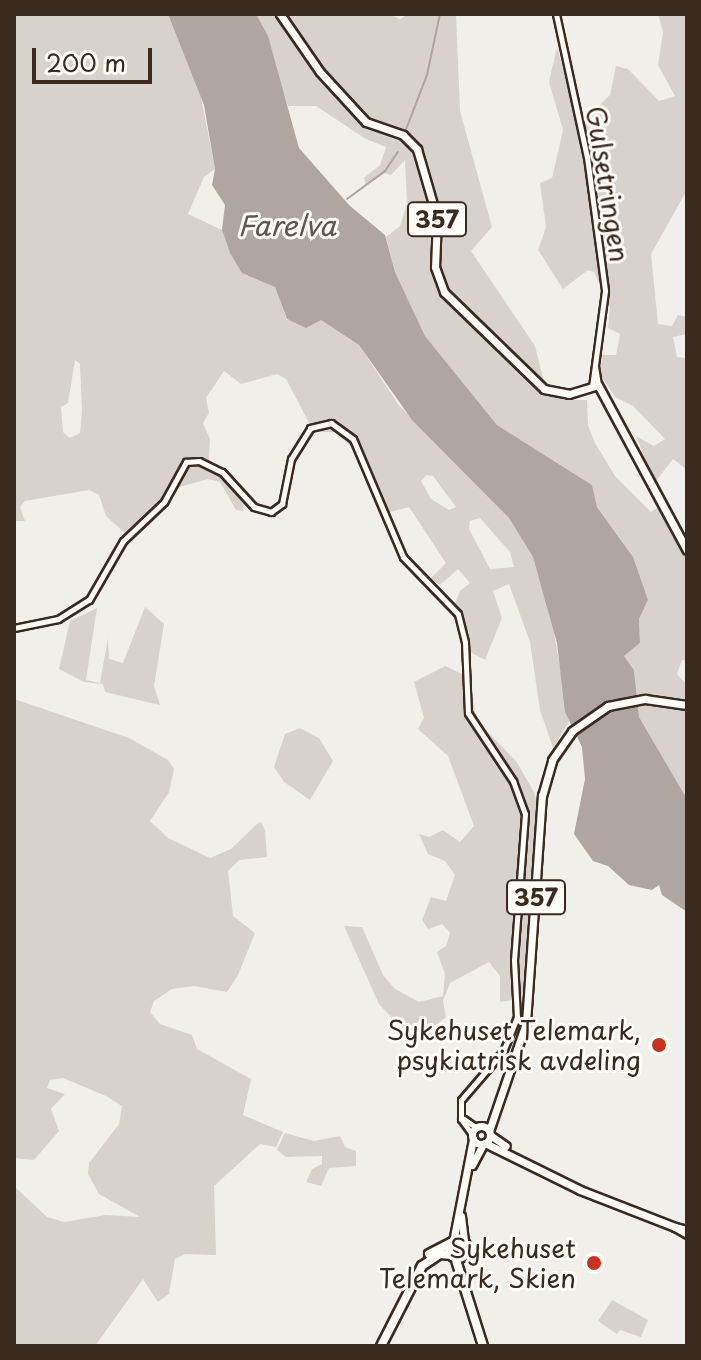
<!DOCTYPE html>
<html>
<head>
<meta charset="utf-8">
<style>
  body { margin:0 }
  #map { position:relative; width:701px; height:1360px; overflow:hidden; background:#f1efea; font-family:"Playpen Sans",sans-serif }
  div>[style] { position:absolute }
  .green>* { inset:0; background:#d7d2cc }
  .water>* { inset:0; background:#aea69f }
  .stream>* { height:2px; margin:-1px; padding:0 1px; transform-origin:1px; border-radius:1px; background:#aea69f }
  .roads { filter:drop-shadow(2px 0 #3b2a1e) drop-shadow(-2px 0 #3b2a1e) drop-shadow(0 2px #3b2a1e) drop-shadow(0 -2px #3b2a1e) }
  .minor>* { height:5px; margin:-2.5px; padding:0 2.5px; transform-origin:2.5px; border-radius:2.5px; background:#fdfcf7 }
  .major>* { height:7px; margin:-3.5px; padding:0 3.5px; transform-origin:3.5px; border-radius:3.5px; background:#fdfcf7 }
  .major>.ring { margin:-3.5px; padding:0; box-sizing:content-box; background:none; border:7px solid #fdfcf7; border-radius:50% }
  .highway>* { height:8px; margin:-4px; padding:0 4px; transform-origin:4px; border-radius:4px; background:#fdfcf7 }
  .highway>.ring { margin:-4px; padding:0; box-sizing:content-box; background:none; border:8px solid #fdfcf7; border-radius:50% }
  .dots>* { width:22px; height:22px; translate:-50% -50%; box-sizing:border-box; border:4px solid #fdfcf7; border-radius:50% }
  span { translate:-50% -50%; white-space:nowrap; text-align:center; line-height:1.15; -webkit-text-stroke:6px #fdfcf7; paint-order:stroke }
  .shield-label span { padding:2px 6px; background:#fdfcf7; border:2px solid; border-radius:6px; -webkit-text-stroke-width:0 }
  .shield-label { font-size:24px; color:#3b2a1e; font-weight:700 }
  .street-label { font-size:26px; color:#3b2a1e }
  .poi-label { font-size:26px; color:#3b2a1e }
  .right { translate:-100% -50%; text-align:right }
  .water-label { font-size:28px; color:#63554b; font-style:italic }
  .frame { position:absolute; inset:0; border:16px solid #3b2a1e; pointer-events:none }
  .scale { position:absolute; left:32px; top:48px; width:120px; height:36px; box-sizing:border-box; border:4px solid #3b2a1e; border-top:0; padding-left:10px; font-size:24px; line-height:28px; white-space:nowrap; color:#3b2a1e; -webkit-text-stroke:6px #fdfcf7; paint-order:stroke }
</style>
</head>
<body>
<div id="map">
  <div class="green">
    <div style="clip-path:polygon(evenodd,14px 14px,168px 14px,198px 82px,215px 169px,204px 177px,188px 214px,222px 230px,230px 253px,275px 287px,287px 320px,321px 320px,359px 345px,398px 404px,509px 518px,533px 557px,552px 620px,569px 722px,553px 748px,540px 710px,530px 642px,509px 584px,493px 591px,502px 618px,485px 660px,470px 652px,468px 678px,477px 721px,516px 761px,534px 792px,539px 814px,526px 998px,500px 1002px,500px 976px,489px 962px,450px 983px,443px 1001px,446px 1017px,415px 1042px,379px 1004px,344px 926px,362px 927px,383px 975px,395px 989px,419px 1002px,443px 996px,445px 974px,437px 952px,446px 946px,450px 933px,442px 924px,428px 929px,422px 920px,431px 897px,446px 901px,455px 875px,445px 861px,428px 854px,419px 834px,429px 837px,443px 830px,460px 842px,474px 826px,448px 756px,418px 729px,424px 718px,414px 682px,445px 666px,462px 674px,469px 633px,455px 604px,460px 591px,470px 583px,458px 569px,440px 585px,430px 579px,446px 563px,409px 507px,386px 513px,352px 448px,336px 432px,314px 432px,286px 379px,277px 374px,241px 384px,224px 371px,206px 398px,209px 413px,203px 423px,210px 439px,209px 459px,233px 484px,244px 500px,243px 511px,236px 510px,220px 482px,208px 479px,176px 488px,152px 523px,129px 537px,106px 516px,99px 495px,89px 490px,25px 501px,20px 507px,25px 521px,14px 521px,14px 14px,75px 360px,80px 364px,82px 410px,80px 433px,70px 438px,63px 432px,61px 407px,68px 403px,75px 360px,14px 14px,426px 475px,433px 476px,456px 507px,449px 510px,431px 499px,421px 481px,426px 475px,14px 14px,480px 518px,510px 552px,514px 567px,490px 569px,469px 529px,470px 521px,480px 518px)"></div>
    <div style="clip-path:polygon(256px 14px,389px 14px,400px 19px,409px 14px,456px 14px,460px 111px,492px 227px,471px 251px,535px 346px,546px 390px,560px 393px,564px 400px,587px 400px,588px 425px,595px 443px,615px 476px,651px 512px,664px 504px,636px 436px,654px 446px,665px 439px,633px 406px,615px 397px,602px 377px,601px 355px,616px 355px,620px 334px,608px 328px,610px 308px,594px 272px,588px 270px,563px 289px,538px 250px,546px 227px,540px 183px,552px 178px,563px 130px,549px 82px,557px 47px,577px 121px,582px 122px,610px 95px,616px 66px,628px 69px,659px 101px,675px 96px,658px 65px,663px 32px,658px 14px,687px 14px,687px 190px,651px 254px,658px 324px,672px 326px,678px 315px,687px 317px,687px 334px,673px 337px,677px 357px,687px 358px,687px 470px,673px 459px,656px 481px,687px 537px,687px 661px,682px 660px,677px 674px,687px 685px,687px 799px,639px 717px,634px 670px,624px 656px,640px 643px,639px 619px,648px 600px,624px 544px,597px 507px,592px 485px,497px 425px,425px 336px,395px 272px,386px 237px,400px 226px,407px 204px,405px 160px,391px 175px,385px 173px,366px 185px,364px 178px,380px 165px,386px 147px,366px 139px,316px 106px,288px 106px)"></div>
    <div style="clip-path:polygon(145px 607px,164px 624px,154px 686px,160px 705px,105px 692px,103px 684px,84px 682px,59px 669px,70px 621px,97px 608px,86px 680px,100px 683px,108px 638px,109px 659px,123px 663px)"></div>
    <div style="clip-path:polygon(14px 699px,129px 738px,168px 760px,174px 769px,169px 792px,150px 821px,168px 838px,210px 858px,231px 849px,257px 824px,261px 822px,265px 830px,267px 857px,239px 860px,228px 871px,233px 916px,255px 933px,238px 975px,227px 992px,194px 986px,172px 989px,154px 1001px,150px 1012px,160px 1024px,192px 1035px,197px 1049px,251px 1079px,243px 1115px,283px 1132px,276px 1147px,260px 1144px,214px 1186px,216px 1255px,185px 1254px,175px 1259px,169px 1294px,158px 1302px,143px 1279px,95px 1346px,14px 1346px,14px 1186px,47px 1217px,64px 1222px,106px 1215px,140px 1217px,99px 1194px,88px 1174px,89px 1163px,119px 1124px,122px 1106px,106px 1096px,63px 1078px,50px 1080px,47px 1088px,65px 1094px,51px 1109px,59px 1131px,34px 1160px,14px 1158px)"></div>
    <div style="clip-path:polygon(300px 728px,319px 738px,333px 761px,310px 800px,284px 782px,274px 767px,285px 734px)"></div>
    <div style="clip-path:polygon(285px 1133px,314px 1141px,340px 1136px,345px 1147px,356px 1151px,356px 1166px,329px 1168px,321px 1186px,306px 1182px,312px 1169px,322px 1164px,322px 1156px,286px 1157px,277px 1150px)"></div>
    <div style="clip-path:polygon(612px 1300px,648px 1320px,641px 1337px,620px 1330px,617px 1334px,598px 1321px)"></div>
  </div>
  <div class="water">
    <div style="clip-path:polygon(168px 14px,256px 14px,268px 36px,299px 148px,350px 206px,385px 235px,395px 272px,425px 336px,497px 425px,592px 485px,597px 507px,633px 557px,648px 600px,639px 619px,640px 643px,624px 656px,634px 670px,639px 717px,687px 799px,687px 912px,662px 895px,659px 885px,652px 890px,629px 885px,608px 866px,593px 861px,574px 834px,585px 779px,582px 747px,565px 712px,557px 643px,533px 557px,509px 518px,412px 420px,359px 345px,321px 320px,306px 328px,287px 319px,275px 287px,242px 273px,230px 253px,222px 230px,225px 205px,212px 185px,215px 169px,204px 105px)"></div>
  </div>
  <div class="stream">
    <div style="left:405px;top:132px;width:61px;rotate:-68.9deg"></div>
    <div style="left:427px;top:75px;width:62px;rotate:-78deg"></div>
    <div style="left:347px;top:199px;width:47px;rotate:-36.4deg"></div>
    <div style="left:385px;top:171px;width:23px;rotate:-56deg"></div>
  </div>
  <div class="roads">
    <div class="minor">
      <div style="left:556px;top:14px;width:146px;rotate:77.8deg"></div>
      <div style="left:587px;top:157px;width:135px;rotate:82.3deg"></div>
      <div style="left:605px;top:291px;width:97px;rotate:97.7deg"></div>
      <div style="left:595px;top:366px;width:19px;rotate:81deg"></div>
      <div style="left:14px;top:628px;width:45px;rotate:-11.6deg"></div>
      <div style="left:58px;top:619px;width:36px;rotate:-32deg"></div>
      <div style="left:89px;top:600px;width:68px;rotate:-60deg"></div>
      <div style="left:123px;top:541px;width:57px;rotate:-43.6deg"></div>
      <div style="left:164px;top:502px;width:46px;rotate:-61.2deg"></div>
      <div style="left:186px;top:462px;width:13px;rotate:-4deg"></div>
      <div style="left:199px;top:461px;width:25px;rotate:26deg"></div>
      <div style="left:222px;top:472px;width:47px;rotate:47.6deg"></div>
      <div style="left:254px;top:507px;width:18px;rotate:16deg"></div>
      <div style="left:271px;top:512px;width:14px;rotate:-36deg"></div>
      <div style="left:282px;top:504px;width:46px;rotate:-78.7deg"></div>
      <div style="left:291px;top:459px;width:36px;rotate:-58deg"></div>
      <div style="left:310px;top:428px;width:22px;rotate:-13deg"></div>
      <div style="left:331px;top:423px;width:27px;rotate:36deg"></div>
      <div style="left:353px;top:439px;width:128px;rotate:67deg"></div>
      <div style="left:403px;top:557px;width:79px;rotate:46deg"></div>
      <div style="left:458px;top:614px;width:29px;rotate:76deg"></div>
      <div style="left:465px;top:642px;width:71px;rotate:87.6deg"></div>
      <div style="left:468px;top:713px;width:82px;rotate:56.5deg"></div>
      <div style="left:513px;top:781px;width:35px;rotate:70deg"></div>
      <div style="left:525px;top:814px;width:146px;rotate:94.3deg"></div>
      <div style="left:514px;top:960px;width:57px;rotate:87deg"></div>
      <div style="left:517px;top:1017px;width:35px;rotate:112deg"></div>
      <div style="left:504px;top:1050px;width:66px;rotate:130.7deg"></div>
      <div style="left:461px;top:1100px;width:19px;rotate:90deg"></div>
      <div style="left:461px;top:1119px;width:19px;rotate:54deg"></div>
      <div style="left:464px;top:1119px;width:16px;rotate:35deg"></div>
    </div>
    <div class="major">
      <div style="left:280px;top:14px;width:70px;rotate:55.4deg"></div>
      <div style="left:320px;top:72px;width:68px;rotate:47.4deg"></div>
      <div style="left:366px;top:122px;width:39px;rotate:19deg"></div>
      <div style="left:403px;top:135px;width:20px;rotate:45deg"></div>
      <div style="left:417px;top:149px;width:72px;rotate:73.8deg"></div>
      <div style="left:437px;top:218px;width:49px;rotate:92.3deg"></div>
      <div style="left:435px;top:267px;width:27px;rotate:70deg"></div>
      <div style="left:444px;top:292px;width:139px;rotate:44.1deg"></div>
      <div style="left:544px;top:389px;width:25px;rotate:11deg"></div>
      <div style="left:569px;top:394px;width:30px;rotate:-17deg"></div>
      <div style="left:598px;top:385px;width:187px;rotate:61.7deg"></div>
      <div class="ring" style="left:472px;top:1126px;width:11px;height:11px"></div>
      <div style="left:489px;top:1131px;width:114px;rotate:-71.1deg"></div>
      <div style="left:526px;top:1023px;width:228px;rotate:-86deg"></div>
      <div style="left:542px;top:796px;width:37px;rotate:-74deg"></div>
      <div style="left:552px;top:760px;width:35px;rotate:-55deg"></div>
      <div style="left:572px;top:731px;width:44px;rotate:-34.8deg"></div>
      <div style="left:608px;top:706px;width:38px;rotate:-11deg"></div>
      <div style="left:645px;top:699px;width:42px;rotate:8.1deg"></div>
      <div style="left:490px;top:1135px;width:19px;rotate:35deg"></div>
      <div style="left:485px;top:1143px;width:106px;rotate:26.3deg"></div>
      <div style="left:580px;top:1190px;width:102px;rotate:21.3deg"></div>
      <div style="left:472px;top:1165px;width:24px;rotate:-62deg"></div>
      <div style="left:461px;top:1216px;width:26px;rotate:83deg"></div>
      <div style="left:687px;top:1230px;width:12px;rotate:-166deg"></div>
      <div style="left:675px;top:1227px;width:14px;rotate:30deg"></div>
      <div style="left:453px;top:1242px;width:105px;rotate:-79deg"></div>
    </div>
    <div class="highway">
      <div class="ring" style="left:449px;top:1240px;width:10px;height:10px"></div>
      <div style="left:429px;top:1254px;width:25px;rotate:-27deg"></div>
      <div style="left:455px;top:1257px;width:93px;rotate:72.5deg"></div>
      <div style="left:381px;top:1346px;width:90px;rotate:-62.9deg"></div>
      <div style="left:422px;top:1266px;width:22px;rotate:-34deg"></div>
      <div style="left:440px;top:1254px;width:12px;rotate:5deg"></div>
    </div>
  </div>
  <div class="dots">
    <div style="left:659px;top:1045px;background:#c8321e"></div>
    <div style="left:594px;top:1263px;background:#c8321e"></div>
  </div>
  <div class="shield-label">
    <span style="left:437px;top:219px">357</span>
    <span style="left:536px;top:897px">357</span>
  </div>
  <div class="street-label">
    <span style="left:608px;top:184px;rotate:81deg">Gulsetringen</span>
  </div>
  <div class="poi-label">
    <span class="right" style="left:641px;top:1045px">Sykehuset Telemark,<br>psykiatrisk avdeling</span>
    <span class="right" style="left:576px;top:1263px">Sykehuset<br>Telemark, Skien</span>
  </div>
  <div class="water-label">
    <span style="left:287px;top:225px">Farelva</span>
  </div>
  <div class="frame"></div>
  <div class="scale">200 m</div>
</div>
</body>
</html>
